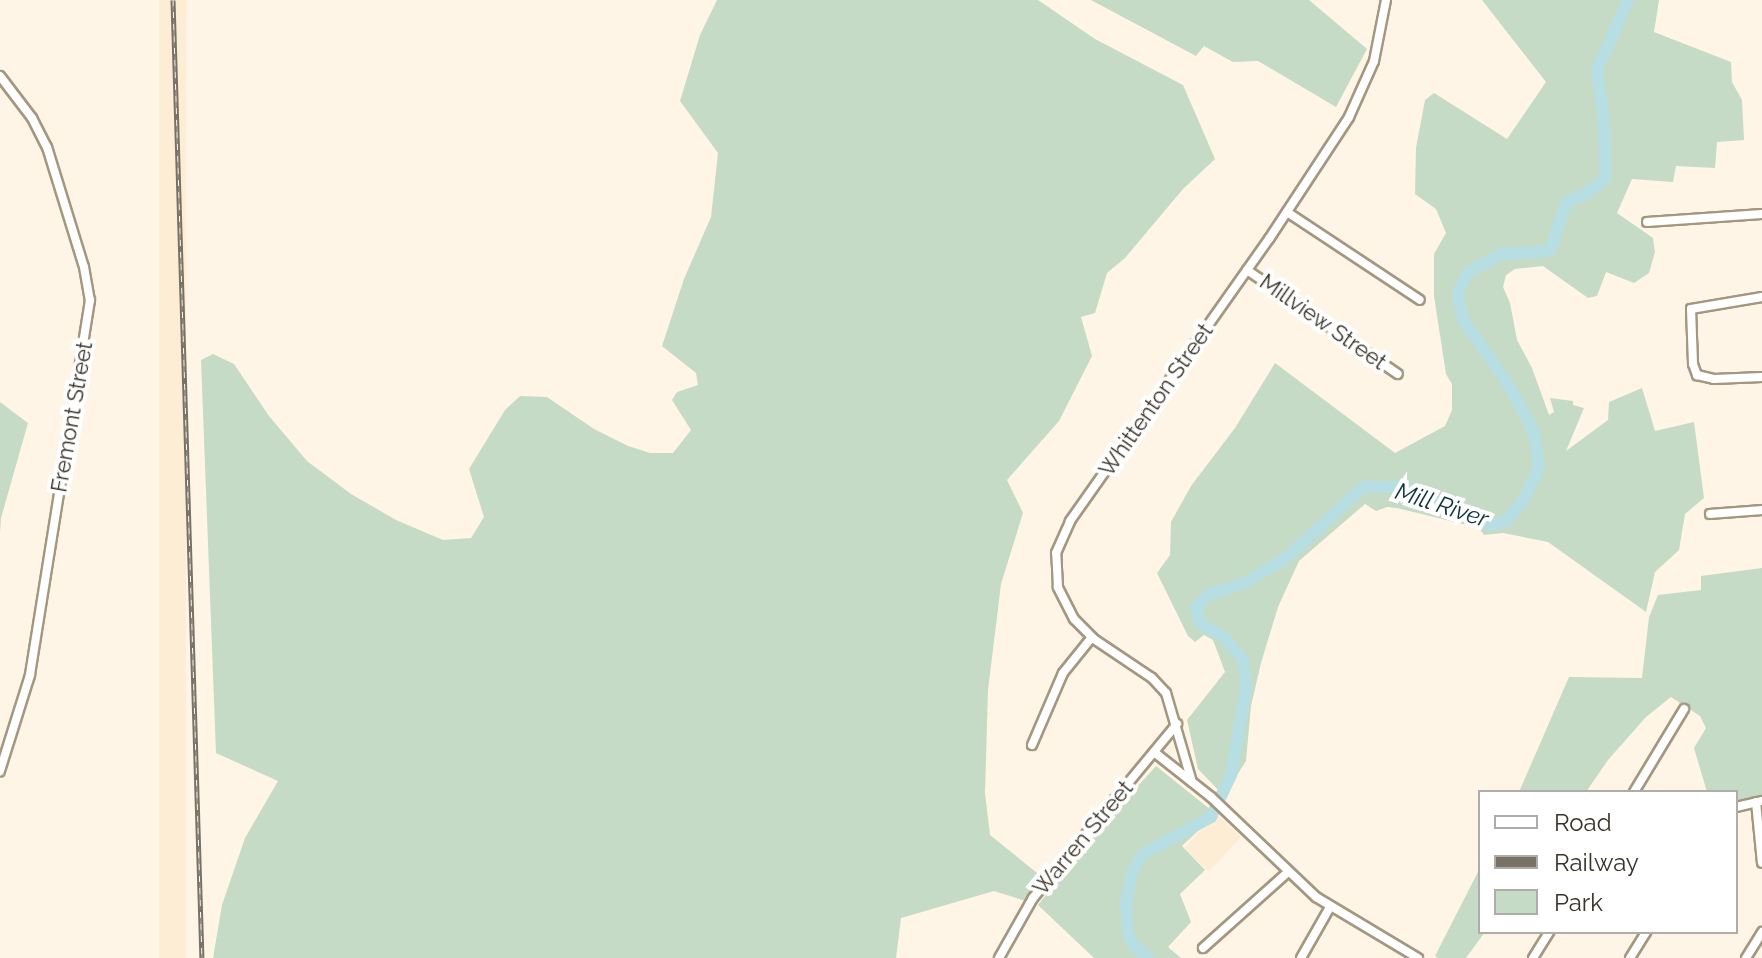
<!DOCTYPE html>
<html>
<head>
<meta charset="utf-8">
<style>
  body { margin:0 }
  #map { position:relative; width:1762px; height:958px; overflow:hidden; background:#fef5e6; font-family:Raleway,sans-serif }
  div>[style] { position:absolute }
  .built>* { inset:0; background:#fcedd4; transform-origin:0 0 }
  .green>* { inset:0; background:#c5dbc5 }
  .river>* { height:12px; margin:-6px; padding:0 6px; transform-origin:6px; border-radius:6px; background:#b7dee3 }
  .roads { filter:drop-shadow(2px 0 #a49780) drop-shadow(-2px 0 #a49780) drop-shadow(0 2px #a49780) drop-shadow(0 -2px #a49780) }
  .minor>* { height:8px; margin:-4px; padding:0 4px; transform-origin:4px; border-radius:4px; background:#fff }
  .rail>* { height:5px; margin-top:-2.5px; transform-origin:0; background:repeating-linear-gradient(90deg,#fff 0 6px,#787266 0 12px); box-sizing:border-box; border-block:2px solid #787266 }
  span { translate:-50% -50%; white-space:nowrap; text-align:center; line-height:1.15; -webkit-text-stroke:8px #fff; paint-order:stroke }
  .street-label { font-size:22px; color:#383329 }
  .water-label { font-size:24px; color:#0e3439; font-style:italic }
  .legend { position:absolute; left:1478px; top:790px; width:260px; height:144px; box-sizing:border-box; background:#fff; border:2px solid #afada9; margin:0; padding:10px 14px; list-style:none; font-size:24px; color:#383329 }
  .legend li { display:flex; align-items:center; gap:16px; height:40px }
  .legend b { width:40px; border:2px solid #afada9 }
</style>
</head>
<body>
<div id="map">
  <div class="built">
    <div style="left:159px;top:0;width:27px;height:958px"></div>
    <div style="left:1216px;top:814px;width:34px;height:47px;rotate:43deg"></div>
  </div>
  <div class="green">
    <div style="clip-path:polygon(717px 0,1038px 0,1095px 39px,1183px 85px,1215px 159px,1183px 189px,1125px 258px,1107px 273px,1095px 313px,1081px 317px,1092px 356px,1059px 421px,1007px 480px,1023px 513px,1001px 584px,988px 690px,985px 793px,990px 835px,1042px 877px,1026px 901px,994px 891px,901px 918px,896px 958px,213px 958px,222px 905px,245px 838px,278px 781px,216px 753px,201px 360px,213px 354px,234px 364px,269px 416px,307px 461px,351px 494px,396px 520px,443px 540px,471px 538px,484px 517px,469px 469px,505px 410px,520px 396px,547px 397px,594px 429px,628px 446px,650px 453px,673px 453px,691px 430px,672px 400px,677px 392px,698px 385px,696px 373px,662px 346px,684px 279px,711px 217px,718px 153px,680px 101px,700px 35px)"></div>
    <div style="clip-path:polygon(1091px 0,1309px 0,1367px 49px,1336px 107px,1258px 61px,1233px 62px,1204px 46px,1196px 56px)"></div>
    <div style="clip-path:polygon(1482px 0,1659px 0,1654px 32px,1731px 62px,1732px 82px,1742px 100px,1744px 140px,1717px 142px,1715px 168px,1676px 166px,1673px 182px,1632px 179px,1617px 213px,1653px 238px,1655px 252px,1649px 273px,1634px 283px,1606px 272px,1597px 296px,1588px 298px,1543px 266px,1515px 269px,1506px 275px,1503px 287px,1510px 303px,1517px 340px,1532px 368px,1549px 415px,1554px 412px,1550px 398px,1573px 401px,1573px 405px,1584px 408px,1566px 451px,1608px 420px,1609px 402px,1642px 388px,1655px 431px,1694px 422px,1704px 498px,1685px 514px,1679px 550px,1655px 572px,1646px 612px,1548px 542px,1503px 533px,1484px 535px,1479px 528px,1397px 508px,1387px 507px,1376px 511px,1365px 504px,1299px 561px,1278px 607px,1261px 663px,1251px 706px,1246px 761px,1224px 796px,1198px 769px,1187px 720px,1225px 672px,1213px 640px,1204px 635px,1195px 642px,1188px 636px,1157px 573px,1170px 555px,1171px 522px,1191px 486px,1235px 428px,1275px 363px,1395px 453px,1445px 426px,1452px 410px,1452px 384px,1446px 374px,1434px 296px,1434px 254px,1446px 233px,1436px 209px,1415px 194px,1416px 148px,1425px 100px,1434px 93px,1507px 139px,1546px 82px)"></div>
    <div style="clip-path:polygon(0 402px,28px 423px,1px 518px,0 533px)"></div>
    <div style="clip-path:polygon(1762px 568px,1762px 795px,1736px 801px,1736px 792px,1707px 792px,1694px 748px,1706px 728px,1700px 716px,1671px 697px,1646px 717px,1608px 760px,1586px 792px,1519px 792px,1569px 677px,1642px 678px,1649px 617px,1658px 595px,1701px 590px,1701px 576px)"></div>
    <div style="clip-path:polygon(1156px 766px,1216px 814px,1182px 846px,1205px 870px,1180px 894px,1191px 922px,1168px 947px,1181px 958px,1094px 958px,1038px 905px,1092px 837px)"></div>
    <div style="clip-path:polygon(1480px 868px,1480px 932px,1485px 932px,1466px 958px,1438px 958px,1435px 956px)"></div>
  </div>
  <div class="river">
    <div style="left:1148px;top:958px;width:21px;rotate:-137deg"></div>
    <div style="left:1133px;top:944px;width:12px;rotate:-114deg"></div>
    <div style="left:1128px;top:933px;width:28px;rotate:-94deg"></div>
    <div style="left:1126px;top:905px;width:34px;rotate:-80deg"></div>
    <div style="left:1132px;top:872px;width:21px;rotate:-59deg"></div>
    <div style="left:1143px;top:854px;width:77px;rotate:-28.6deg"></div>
    <div style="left:1211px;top:817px;width:47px;rotate:-64.5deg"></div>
    <div style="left:1231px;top:775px;width:88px;rotate:-80.2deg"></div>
    <div style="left:1246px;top:688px;width:28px;rotate:-96deg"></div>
    <div style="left:1243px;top:660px;width:30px;rotate:-130deg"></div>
    <div style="left:1224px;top:637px;width:28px;rotate:-150deg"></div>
    <div style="left:1200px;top:623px;width:16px;rotate:-104deg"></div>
    <div style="left:1196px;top:607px;width:17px;rotate:-45deg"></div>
    <div style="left:1208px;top:595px;width:38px;rotate:-18deg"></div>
    <div style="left:1244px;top:583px;width:48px;rotate:-30.3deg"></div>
    <div style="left:1285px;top:559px;width:106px;rotate:-42.7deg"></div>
    <div style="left:1363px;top:487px;width:39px"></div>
    <div style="left:1402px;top:487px;width:98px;rotate:22.9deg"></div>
    <div style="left:1492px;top:525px;width:15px;rotate:-16deg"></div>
    <div style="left:1506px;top:521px;width:26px;rotate:-50deg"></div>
    <div style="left:1523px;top:501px;width:37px;rotate:-64deg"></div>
    <div style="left:1539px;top:468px;width:36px;rotate:-98deg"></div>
    <div style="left:1534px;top:432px;width:51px;rotate:-118.1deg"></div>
    <div style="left:1510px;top:387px;width:82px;rotate:-125deg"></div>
    <div style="left:1463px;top:320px;width:27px;rotate:-100deg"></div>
    <div style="left:1458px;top:293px;width:22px;rotate:-66deg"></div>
    <div style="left:1467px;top:273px;width:39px;rotate:-29deg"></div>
    <div style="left:1501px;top:254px;width:49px;rotate:-3.5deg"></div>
    <div style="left:1550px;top:251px;width:51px;rotate:-71.6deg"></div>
    <div style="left:1566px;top:203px;width:23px;rotate:-25deg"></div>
    <div style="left:1587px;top:193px;width:23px;rotate:-38deg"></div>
    <div style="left:1605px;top:179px;width:58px;rotate:-91deg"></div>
    <div style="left:1604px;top:121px;width:51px;rotate:-97.8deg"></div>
    <div style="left:1597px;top:70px;width:77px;rotate:-66.1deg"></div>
  </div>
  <div class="roads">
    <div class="minor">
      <div style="left:0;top:76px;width:53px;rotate:52.7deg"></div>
      <div style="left:32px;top:118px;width:33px;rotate:63deg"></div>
      <div style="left:47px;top:147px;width:126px;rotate:72.9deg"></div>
      <div style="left:84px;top:267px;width:34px;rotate:80deg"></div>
      <div style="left:90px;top:300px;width:380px;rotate:99.1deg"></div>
      <div style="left:30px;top:675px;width:101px;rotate:107.4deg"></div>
      <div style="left:1287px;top:212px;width:159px;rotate:33.5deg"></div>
      <div style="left:1647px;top:222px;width:115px;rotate:-4deg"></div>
      <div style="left:1247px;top:270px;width:183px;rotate:34.6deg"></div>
      <div style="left:1762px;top:297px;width:72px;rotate:170.4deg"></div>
      <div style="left:1691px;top:309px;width:55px;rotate:87.9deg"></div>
      <div style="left:1693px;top:364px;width:12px;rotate:70deg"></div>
      <div style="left:1697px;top:375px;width:17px;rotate:13deg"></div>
      <div style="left:1714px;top:379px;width:48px;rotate:-2.4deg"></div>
      <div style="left:1710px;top:514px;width:52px;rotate:-4.4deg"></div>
      <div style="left:1032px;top:745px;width:78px;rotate:-66.7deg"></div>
      <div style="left:1063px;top:673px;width:46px;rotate:-51.1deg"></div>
      <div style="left:1154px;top:752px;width:73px;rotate:38.3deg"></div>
      <div style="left:1211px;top:797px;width:145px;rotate:43.6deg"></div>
      <div style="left:1316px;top:897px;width:119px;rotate:30.9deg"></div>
      <div style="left:1192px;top:782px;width:93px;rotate:-106.3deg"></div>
      <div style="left:1166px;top:693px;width:21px;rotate:-133deg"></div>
      <div style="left:1152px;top:678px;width:70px;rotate:-146.1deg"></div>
      <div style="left:1094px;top:639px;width:28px;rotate:-135deg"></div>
      <div style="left:1074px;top:619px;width:36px;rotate:-117deg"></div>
      <div style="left:1058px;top:587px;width:34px;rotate:-93deg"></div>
      <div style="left:1056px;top:553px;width:35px;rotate:-66deg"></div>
      <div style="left:1070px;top:521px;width:345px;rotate:-54.8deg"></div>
      <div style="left:1269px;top:239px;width:146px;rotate:-56.7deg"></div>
      <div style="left:1349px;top:117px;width:61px;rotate:-65.9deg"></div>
      <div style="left:1374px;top:61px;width:62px;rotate:-78.9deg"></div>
      <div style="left:1634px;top:792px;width:97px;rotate:-58.9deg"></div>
      <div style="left:1756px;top:802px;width:61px;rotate:84.4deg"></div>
      <div style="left:1736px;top:807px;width:27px;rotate:-13deg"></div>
      <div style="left:1203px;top:948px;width:114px;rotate:-41.8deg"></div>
      <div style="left:999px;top:958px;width:69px;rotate:-60.5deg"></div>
      <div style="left:1033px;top:898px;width:226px;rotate:-50.4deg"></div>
      <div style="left:1301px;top:958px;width:59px;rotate:-60.4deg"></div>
      <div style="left:1533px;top:958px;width:31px;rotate:-58deg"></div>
      <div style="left:1630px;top:958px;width:31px;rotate:-58deg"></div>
      <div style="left:1746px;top:958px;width:31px;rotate:-58deg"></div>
    </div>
  </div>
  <div class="rail">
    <div style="left:173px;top:0;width:958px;rotate:88.27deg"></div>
  </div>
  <div class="street-label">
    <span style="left:1323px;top:322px;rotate:35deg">Millview Street</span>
    <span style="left:1156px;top:400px;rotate:-55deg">Whittenton Street</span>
    <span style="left:72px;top:417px;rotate:-80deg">Fremont Street</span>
    <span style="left:1083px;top:838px;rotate:-50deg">Warren Street</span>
  </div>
  <div class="water-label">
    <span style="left:1442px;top:505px;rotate:18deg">Mill River</span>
  </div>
  <ul class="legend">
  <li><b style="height:10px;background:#fff"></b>Road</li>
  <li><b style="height:10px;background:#787266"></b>Railway</li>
  <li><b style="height:22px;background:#c5dbc5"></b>Park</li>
  </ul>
</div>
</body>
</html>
